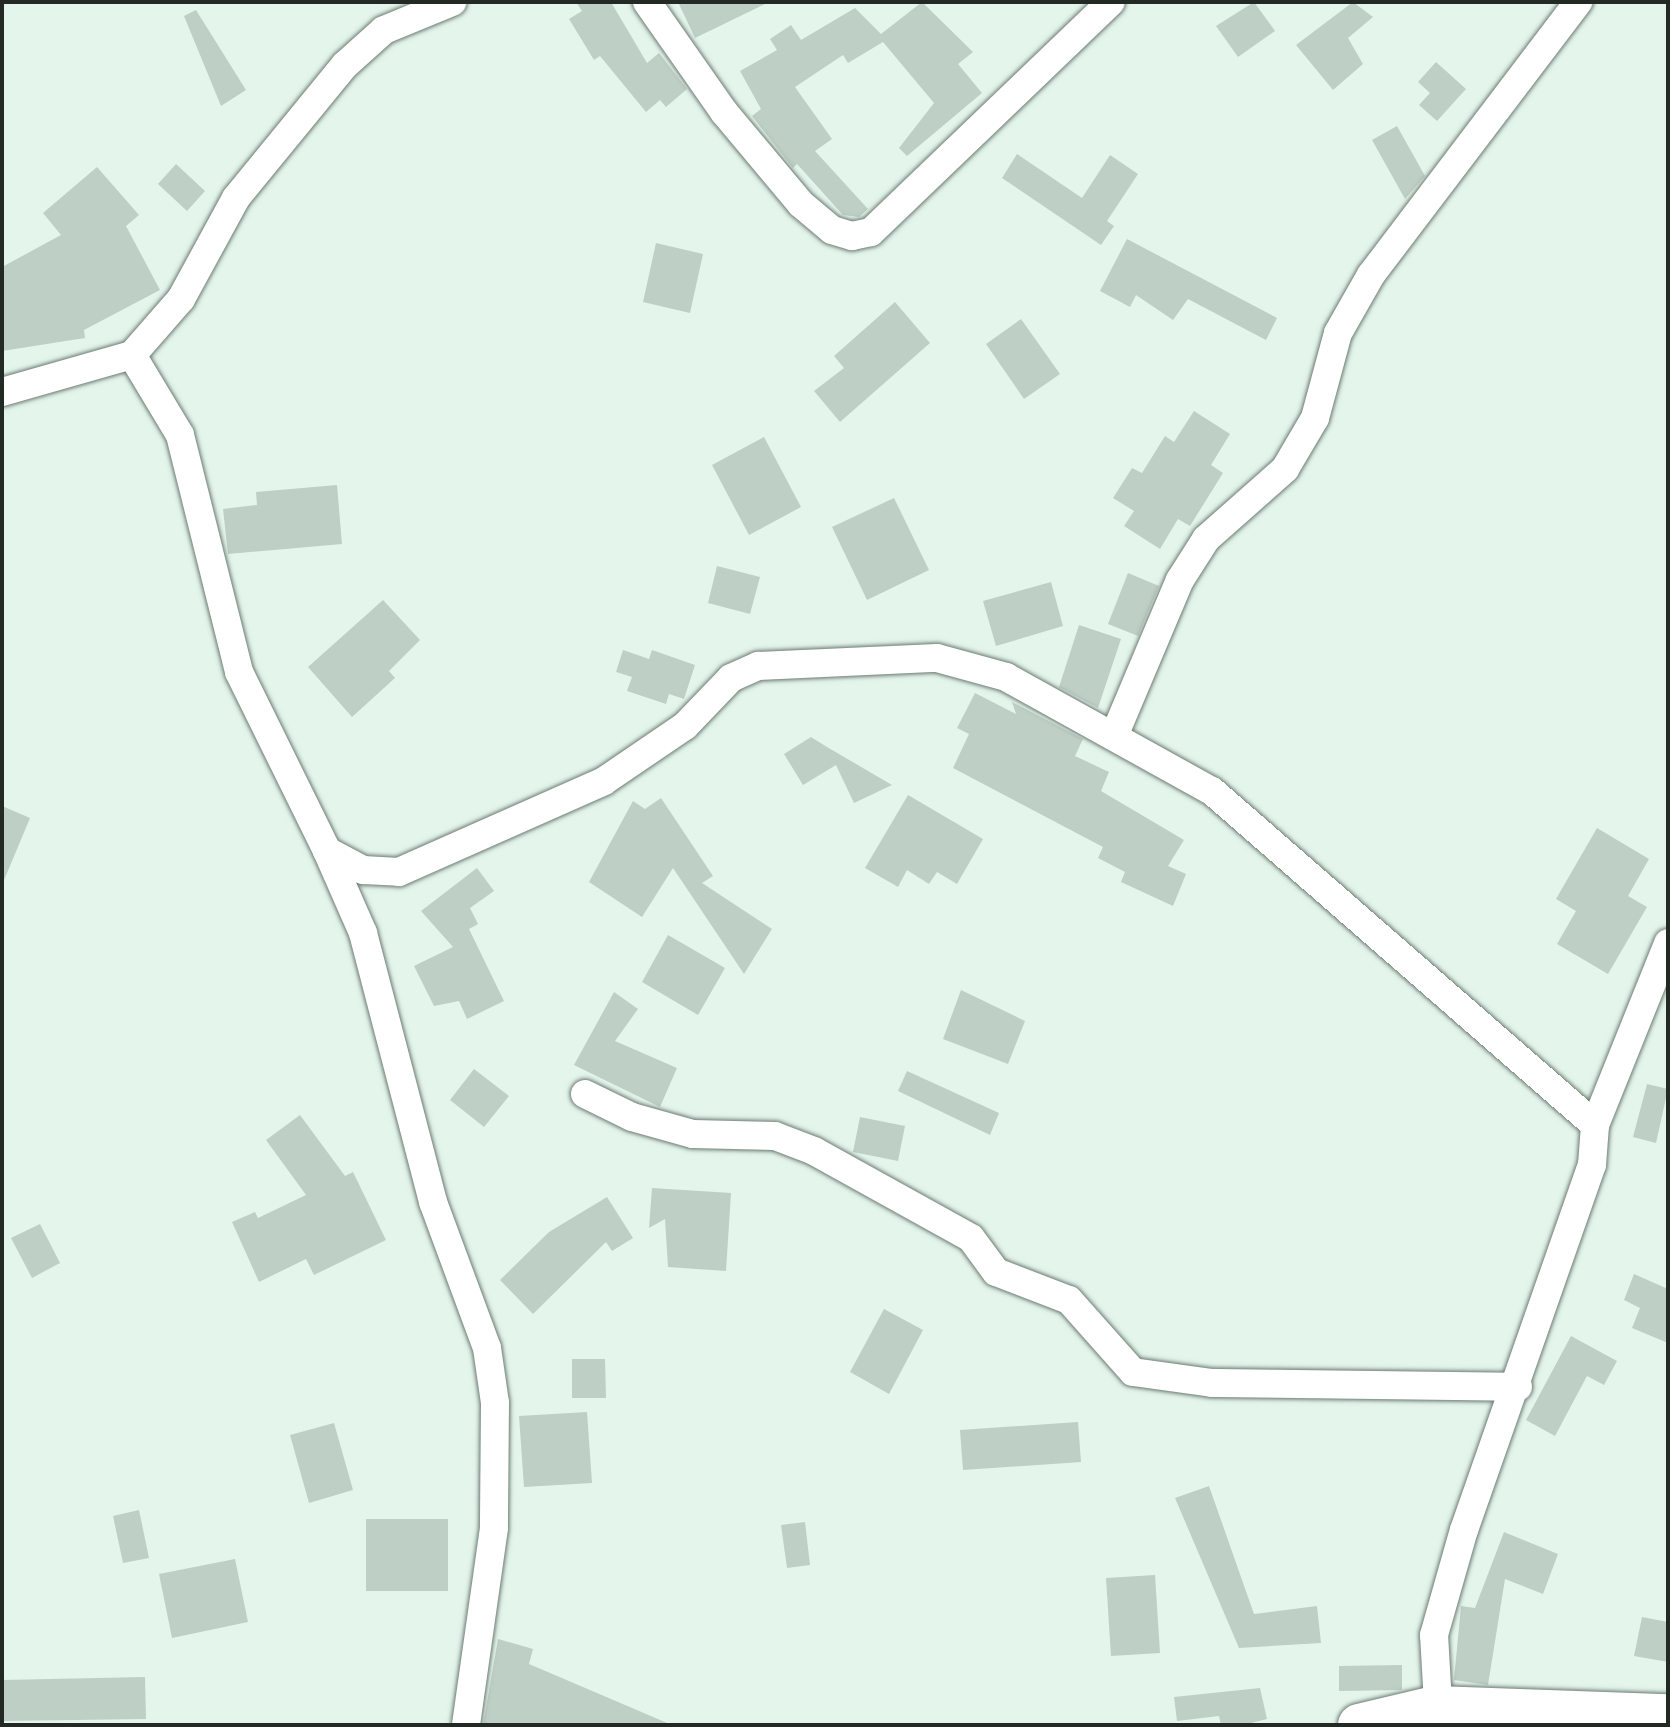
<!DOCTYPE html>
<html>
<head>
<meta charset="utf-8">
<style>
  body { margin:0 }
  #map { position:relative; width:1670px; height:1727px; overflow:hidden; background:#e4f6ec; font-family:Jost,sans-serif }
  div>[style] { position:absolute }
  .building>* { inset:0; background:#becfc5 }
  .roads { filter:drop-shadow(0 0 2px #6c7b73) drop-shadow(0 0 2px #6c7b73) }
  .street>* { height:28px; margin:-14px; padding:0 14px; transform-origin:14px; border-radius:14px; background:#fff }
  .secondary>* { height:42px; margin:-21px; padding:0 21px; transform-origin:21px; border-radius:21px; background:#fff }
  span { translate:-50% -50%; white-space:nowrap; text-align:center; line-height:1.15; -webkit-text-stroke:6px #e4f6ec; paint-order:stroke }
  .frame { position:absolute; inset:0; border:4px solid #232a26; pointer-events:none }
</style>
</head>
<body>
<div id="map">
  <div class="building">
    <div style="clip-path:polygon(576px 2px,611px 2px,647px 63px,659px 53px,687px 89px,666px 107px,660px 100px,646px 112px,600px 56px,594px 60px,569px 19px,582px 11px)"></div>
    <div style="clip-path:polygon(678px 2px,769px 2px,695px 38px)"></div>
    <div style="clip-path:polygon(922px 2px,973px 52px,958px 64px,982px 93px,907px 156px,899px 148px,934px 103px,883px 42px,848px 63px,843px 55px,795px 87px,832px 139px,815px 151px,868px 209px,859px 217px,843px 215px,797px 164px,793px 168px,752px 116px,761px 109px,740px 71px,777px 50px,770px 39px,791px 25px,801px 40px,855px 8px,881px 34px)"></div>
    <div style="clip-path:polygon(1254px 2px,1275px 31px,1238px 57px,1216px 26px)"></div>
    <div style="clip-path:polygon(1353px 2px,1373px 17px,1348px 38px,1363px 64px,1333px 90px,1296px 45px)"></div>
    <div style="clip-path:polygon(196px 10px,246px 90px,221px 106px,184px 16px)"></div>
    <div style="clip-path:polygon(1436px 62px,1466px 89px,1437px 121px,1419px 105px,1430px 93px,1418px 82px)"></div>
    <div style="clip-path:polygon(1397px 126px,1425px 176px,1405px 199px,1372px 140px)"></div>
    <div style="clip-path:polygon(1017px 154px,1082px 198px,1110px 155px,1138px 174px,1107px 221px,1114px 226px,1101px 245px,1002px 178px)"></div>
    <div style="clip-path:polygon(176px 164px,205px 191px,187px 211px,158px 184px)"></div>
    <div style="clip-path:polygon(97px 167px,139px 215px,126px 226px,160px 290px,84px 330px,85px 338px,2px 351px,2px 267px,61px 235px,43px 213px)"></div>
    <div style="clip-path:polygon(1127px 239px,1277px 318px,1266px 340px,1188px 299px,1173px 320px,1136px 295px,1130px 307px,1100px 291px)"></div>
    <div style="clip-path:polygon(656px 243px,703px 254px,690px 313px,643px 302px)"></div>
    <div style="clip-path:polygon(895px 302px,930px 343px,840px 422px,814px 391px,844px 368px,834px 356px)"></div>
    <div style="clip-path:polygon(1021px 319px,1060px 374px,1024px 399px,986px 344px)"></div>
    <div style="clip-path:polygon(1194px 411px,1230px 434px,1211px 465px,1223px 473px,1190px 526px,1178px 519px,1160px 549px,1124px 526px,1134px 511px,1113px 498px,1132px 468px,1142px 473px,1165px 436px,1174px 442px)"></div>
    <div style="clip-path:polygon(764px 437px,801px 507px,749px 535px,712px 465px)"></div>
    <div style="clip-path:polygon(337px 485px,342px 544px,228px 554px,223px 509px,257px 505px,256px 492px)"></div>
    <div style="clip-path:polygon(894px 498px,929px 570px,867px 600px,832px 527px)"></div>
    <div style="clip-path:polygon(717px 566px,760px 577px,750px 614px,708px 603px)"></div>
    <div style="clip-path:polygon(1128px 573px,1159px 586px,1138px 636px,1108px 624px)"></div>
    <div style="clip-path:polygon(1051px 582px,1063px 626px,996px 646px,983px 601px)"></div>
    <div style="clip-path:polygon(383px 600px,420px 640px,389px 671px,395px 678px,352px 717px,308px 667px)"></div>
    <div style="clip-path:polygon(1079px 625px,1121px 639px,1098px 708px,1059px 687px)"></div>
    <div style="clip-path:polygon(623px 650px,649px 659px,652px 650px,695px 665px,684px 699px,669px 694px,666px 704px,627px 691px,632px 677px,616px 672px)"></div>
    <div style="clip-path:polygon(975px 693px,1016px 714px,1012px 702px,1083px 739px,1075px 756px,1109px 772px,1101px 791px,1184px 840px,1168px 866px,1186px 874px,1173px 906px,1121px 882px,1125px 872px,1098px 858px,1103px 847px,953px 768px,969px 734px,957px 728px)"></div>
    <div style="clip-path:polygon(811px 737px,827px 747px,892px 785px,854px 803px,836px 765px,803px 785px,784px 754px)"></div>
    <div style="clip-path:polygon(908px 795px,983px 839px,957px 884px,937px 872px,929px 884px,907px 870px,898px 887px,865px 868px)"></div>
    <div style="clip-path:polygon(661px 798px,713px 876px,702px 883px,772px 929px,744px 974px,673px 868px,642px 917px,589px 882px,633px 801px,645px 809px)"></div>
    <div style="clip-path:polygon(2px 806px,30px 818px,2px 885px)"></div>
    <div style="clip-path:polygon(1597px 828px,1649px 859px,1628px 896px,1647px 907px,1608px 974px,1557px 944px,1576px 911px,1556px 899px)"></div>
    <div style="clip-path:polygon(477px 868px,494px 891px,470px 908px,478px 924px,469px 929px,504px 1001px,467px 1019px,459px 1001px,434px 1006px,414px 966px,453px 947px,421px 911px)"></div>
    <div style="clip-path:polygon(668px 935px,725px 968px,698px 1015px,642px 982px)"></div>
    <div style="clip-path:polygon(961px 990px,1025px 1021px,1008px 1064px,943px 1039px)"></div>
    <div style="clip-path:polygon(614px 992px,638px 1009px,615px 1041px,677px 1068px,660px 1107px,574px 1065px)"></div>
    <div style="clip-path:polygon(474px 1069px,509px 1096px,484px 1127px,450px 1100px)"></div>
    <div style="clip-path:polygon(907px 1071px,999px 1113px,990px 1135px,898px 1091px)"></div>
    <div style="clip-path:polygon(1647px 1084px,1668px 1089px,1656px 1143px,1633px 1137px)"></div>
    <div style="clip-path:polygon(300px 1115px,345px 1176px,353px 1172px,386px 1240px,314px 1275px,306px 1259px,259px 1282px,232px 1222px,255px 1212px,258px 1218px,306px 1195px,266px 1140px)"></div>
    <div style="clip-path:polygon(860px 1117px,905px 1126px,898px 1161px,853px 1152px)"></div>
    <div style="clip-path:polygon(652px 1188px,731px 1193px,726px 1271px,668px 1267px,665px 1219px,649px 1228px)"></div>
    <div style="clip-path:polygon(607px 1197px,633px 1238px,612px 1251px,606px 1242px,533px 1314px,500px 1280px,549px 1232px)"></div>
    <div style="clip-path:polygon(40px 1224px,60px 1263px,32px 1278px,11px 1238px)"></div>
    <div style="clip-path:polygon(1634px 1274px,1668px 1289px,1668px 1343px,1632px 1328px,1640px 1308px,1624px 1300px)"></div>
    <div style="clip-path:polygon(884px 1309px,923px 1330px,889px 1394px,850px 1372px)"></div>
    <div style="clip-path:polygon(1571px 1336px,1617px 1361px,1604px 1385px,1587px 1376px,1555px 1436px,1526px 1420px)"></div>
    <div style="clip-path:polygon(572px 1359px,605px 1359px,606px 1398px,572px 1398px)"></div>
    <div style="clip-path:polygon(587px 1412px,592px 1483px,524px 1487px,519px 1416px)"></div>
    <div style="clip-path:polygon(1078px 1422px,1081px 1462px,963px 1470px,960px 1430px)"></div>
    <div style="clip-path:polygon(334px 1423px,353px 1490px,309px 1503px,290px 1435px)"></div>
    <div style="clip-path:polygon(1209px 1486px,1254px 1614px,1317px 1606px,1321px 1643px,1239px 1648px,1175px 1498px)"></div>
    <div style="clip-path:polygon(139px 1510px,149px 1558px,123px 1563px,113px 1516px)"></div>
    <div style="clip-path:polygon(366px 1519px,448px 1519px,448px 1591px,366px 1591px)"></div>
    <div style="clip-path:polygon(805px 1522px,810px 1565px,787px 1568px,781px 1525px)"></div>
    <div style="clip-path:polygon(1504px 1532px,1558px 1554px,1543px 1594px,1505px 1579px,1488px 1685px,1454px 1680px,1461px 1606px,1475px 1608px)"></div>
    <div style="clip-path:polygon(235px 1559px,248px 1622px,172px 1638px,159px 1574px)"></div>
    <div style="clip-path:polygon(1155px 1575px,1160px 1653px,1111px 1656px,1106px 1578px)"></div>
    <div style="clip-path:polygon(1642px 1617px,1668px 1622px,1668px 1662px,1634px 1656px)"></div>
    <div style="clip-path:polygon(498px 1639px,533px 1649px,529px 1664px,672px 1725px,483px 1725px)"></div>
    <div style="clip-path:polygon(1402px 1665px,1402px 1690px,1339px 1691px,1339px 1666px)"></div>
    <div style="clip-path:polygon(145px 1677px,146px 1719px,2px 1721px,2px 1680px)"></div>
    <div style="clip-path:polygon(1260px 1688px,1267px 1719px,1243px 1725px,1221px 1725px,1219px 1716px,1177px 1721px,1174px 1697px)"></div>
  </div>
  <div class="roads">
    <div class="street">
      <div style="left:647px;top:2px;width:134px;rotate:55deg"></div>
      <div style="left:724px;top:112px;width:120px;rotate:50.1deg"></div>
      <div style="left:801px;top:204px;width:40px;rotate:40deg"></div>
      <div style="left:832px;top:230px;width:21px;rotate:17deg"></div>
      <div style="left:852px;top:236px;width:19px;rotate:-12deg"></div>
      <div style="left:871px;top:232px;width:332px;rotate:-43.8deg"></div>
      <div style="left:132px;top:355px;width:74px;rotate:-48.8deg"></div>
      <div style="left:181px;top:299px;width:115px;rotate:-61.4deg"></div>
      <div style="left:236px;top:198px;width:172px;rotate:-50.7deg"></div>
      <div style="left:345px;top:65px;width:52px;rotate:-41.9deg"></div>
      <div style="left:384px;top:30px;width:74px;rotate:-22.4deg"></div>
      <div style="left:2px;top:392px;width:135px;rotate:-15.9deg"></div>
      <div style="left:132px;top:355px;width:93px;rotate:59deg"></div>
      <div style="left:180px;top:435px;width:244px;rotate:76deg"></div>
      <div style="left:239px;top:672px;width:199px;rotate:63.8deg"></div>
      <div style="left:327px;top:851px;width:41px;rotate:27.8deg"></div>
      <div style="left:363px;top:870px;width:36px;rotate:3deg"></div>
      <div style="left:399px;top:872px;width:224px;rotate:-23.9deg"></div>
      <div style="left:604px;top:781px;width:98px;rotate:-34.2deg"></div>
      <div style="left:685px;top:726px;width:66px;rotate:-46.2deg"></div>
      <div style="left:731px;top:678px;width:30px;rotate:-24deg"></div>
      <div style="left:758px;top:666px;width:179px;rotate:-2.6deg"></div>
      <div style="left:937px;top:658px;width:72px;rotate:15.4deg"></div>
      <div style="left:1006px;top:677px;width:235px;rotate:29deg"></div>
      <div style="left:1212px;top:791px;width:508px;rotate:41.09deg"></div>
      <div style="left:1114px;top:736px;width:169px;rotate:-67.1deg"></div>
      <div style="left:1180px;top:580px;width:49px;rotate:-57.6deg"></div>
      <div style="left:1206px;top:539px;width:106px;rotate:-41.5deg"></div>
      <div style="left:1285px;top:469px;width:59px;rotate:-59.5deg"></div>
      <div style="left:1315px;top:418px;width:88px;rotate:-74.9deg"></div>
      <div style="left:1338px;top:333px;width:67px;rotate:-60.4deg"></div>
      <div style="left:1371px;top:275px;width:343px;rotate:-52.8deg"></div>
      <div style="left:327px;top:851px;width:90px;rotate:66.3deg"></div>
      <div style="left:363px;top:933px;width:278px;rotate:75.4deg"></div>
      <div style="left:433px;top:1202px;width:156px;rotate:69.7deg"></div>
      <div style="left:487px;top:1348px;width:56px;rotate:81.7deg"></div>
      <div style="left:495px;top:1403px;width:125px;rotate:90.5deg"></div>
      <div style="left:494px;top:1528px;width:199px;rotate:98.1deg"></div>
      <div style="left:585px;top:1094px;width:52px;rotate:26.1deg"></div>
      <div style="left:632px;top:1117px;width:63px;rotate:15.6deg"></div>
      <div style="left:693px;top:1134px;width:82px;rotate:1.4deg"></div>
      <div style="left:775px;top:1136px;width:42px;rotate:21deg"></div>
      <div style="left:814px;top:1151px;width:179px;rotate:29deg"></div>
      <div style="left:971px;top:1238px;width:42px;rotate:53.7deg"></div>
      <div style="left:996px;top:1272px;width:78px;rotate:21deg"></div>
      <div style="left:1069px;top:1300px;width:96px;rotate:48.4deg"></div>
      <div style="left:1133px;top:1372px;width:80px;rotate:7.9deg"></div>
      <div style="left:1212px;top:1383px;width:306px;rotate:0.7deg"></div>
      <div style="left:1439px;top:1721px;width:86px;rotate:-93.3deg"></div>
      <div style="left:1434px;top:1635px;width:109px;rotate:-74.1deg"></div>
      <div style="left:1464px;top:1530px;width:387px;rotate:-70.7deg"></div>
      <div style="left:1592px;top:1165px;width:40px;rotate:-85.7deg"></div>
      <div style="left:1595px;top:1125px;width:196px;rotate:-68.1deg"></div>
    </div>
    <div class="secondary">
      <div style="left:1359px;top:1725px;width:78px;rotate:-13.3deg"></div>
      <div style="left:1435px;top:1707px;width:233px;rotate:2deg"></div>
    </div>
  </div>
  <div class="frame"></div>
</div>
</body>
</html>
